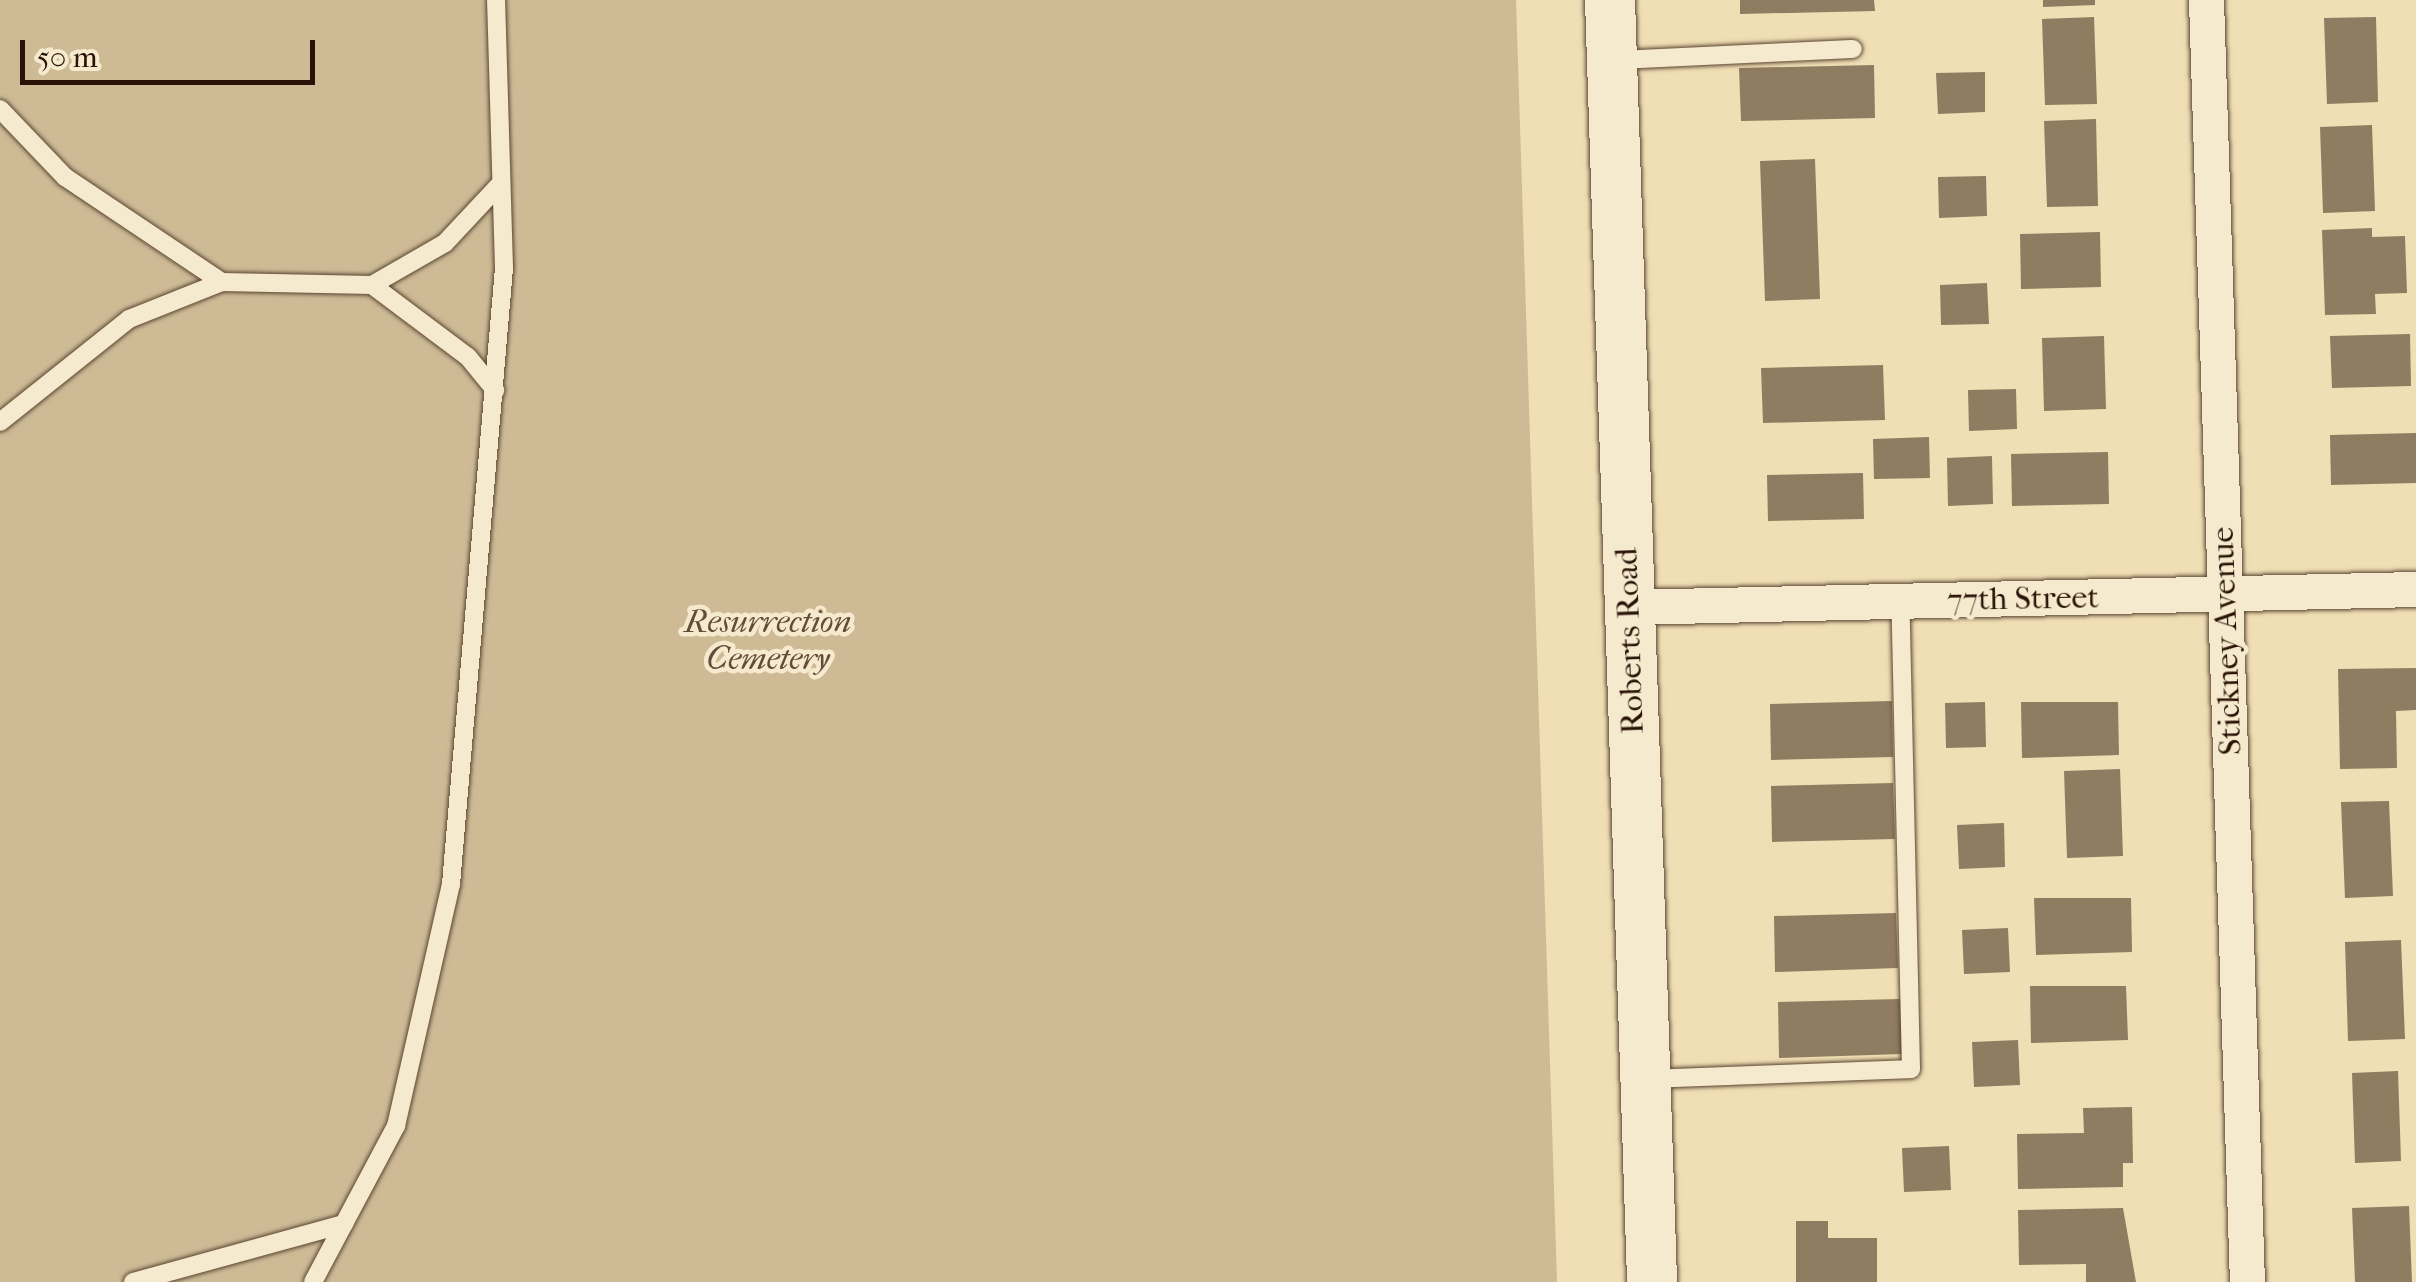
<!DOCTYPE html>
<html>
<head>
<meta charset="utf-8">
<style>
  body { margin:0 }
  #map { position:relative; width:2416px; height:1282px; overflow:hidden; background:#f0deb4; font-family:"IM FELL French Canon",serif }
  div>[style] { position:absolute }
  .green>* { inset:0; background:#cebb96 }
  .building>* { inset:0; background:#907c60 }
  .roads { filter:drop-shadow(0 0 2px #5b4532) drop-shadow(0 0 2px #5b4532) }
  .lane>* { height:18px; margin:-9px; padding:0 9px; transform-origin:9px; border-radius:9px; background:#f5eace }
  .street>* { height:35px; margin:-17.5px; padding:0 17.5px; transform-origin:17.5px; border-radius:17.5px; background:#f5eace }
  .secondary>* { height:50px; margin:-25px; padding:0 25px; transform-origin:25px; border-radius:25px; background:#f5eace }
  span { translate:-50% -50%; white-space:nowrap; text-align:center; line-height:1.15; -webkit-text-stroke:9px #f5eace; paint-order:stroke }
  .street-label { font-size:32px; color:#291206 }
  .park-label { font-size:32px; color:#634d38; font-style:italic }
  .scale { position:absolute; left:20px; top:40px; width:295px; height:45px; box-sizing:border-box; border:5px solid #291206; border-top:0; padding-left:12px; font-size:30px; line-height:35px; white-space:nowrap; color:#291206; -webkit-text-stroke:8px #f5eace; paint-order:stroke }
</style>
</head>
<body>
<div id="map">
  <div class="green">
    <div style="clip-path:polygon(0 0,1516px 0,1557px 1282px,0 1282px)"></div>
  </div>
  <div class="building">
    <div style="clip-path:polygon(1740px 0,1874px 0,1875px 11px,1740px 14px)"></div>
    <div style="clip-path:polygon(2043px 0,2095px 0,2095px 5px,2043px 7px)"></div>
    <div style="clip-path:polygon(2094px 17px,2097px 104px,2045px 105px,2042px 19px)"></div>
    <div style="clip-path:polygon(2376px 17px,2378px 102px,2327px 104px,2324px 18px)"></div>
    <div style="clip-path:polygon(1874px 65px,1875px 118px,1741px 121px,1739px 68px)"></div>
    <div style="clip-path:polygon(1985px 72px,1985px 112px,1938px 114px,1936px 73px)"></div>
    <div style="clip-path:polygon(2096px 119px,2098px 206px,2047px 207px,2044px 121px)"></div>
    <div style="clip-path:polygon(2372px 125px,2375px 211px,2323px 213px,2320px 127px)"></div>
    <div style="clip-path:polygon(1815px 159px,1820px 299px,1765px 301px,1760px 161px)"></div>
    <div style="clip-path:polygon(1986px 176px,1987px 216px,1939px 218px,1938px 177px)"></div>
    <div style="clip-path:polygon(2372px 228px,2372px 237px,2405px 236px,2407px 293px,2375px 294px,2376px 314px,2325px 315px,2322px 230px)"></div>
    <div style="clip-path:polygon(2100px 232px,2101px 287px,2021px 289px,2020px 234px)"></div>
    <div style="clip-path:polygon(1987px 283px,1989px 324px,1941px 325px,1940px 285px)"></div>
    <div style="clip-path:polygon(2410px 334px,2411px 386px,2332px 388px,2330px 336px)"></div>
    <div style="clip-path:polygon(2104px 336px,2106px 409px,2044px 411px,2042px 338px)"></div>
    <div style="clip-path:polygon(1883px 365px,1885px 420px,1763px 423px,1761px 368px)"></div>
    <div style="clip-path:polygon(2016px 389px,2017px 429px,1969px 431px,1968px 390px)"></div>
    <div style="clip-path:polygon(2416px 433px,2416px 483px,2331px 485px,2330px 435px)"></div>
    <div style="clip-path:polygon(1929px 437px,1930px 478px,1874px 479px,1873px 439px)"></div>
    <div style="clip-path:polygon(2108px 452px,2109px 504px,2012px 506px,2011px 454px)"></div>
    <div style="clip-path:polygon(1992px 456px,1993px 504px,1948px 506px,1947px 458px)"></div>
    <div style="clip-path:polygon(1863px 473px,1864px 519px,1768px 521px,1767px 475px)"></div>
    <div style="clip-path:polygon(2416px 668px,2416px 710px,2396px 711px,2397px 768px,2340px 769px,2338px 669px)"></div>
    <div style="clip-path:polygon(1892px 701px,1893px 757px,1771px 760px,1770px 704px)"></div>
    <div style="clip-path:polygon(1985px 702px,1986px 747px,1946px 748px,1945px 703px)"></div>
    <div style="clip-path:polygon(2021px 702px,2118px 702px,2119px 755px,2022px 758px)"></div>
    <div style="clip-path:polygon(2120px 769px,2123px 856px,2067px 858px,2064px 771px)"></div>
    <div style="clip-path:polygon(1893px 783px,1895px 839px,1772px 842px,1771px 786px)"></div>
    <div style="clip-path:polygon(2389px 801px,2393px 896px,2345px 898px,2341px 802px)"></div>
    <div style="clip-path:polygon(2004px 823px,2005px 867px,1959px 869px,1957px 825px)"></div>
    <div style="clip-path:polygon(2034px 898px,2131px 898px,2132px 952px,2036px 955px)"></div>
    <div style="clip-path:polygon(1896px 913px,1898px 968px,1775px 972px,1774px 916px)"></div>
    <div style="clip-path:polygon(2008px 928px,2010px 972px,1964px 974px,1962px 930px)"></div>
    <div style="clip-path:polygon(2401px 940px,2405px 1039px,2348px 1041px,2345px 942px)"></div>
    <div style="clip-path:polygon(2030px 986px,2126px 986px,2128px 1040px,2031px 1043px)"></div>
    <div style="clip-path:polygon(1900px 999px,1902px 1054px,1779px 1058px,1778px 1002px)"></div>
    <div style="clip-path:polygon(2018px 1040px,2020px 1085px,1974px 1087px,1972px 1042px)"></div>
    <div style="clip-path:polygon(2398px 1071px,2401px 1161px,2355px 1163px,2352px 1073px)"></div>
    <div style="clip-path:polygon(2132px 1107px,2133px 1163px,2123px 1163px,2123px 1187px,2018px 1189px,2017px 1134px,2084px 1133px,2083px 1108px)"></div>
    <div style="clip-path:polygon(1949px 1146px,1951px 1190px,1904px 1192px,1902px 1148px)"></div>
    <div style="clip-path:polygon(2409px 1206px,2412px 1282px,2355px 1282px,2352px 1208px)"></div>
    <div style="clip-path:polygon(2123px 1208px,2136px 1282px,2086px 1282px,2086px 1264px,2019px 1265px,2018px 1210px)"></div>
    <div style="clip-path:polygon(1796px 1221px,1828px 1221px,1828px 1238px,1877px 1238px,1877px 1282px,1796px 1282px)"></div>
  </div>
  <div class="roads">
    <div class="lane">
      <div style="left:1617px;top:60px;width:236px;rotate:-2.7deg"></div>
      <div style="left:0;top:109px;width:94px;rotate:46.3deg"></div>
      <div style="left:65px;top:177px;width:189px;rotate:33.8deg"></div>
      <div style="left:222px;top:282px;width:150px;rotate:1.1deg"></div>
      <div style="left:372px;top:285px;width:84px;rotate:-29.9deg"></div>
      <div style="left:445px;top:243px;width:82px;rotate:-47deg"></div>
      <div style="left:372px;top:285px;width:120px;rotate:36.9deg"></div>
      <div style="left:468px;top:357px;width:43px;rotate:50.7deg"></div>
      <div style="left:0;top:422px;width:165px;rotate:-38.6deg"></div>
      <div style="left:129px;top:319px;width:100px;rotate:-21.7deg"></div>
      <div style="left:1650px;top:1079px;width:261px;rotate:-2.2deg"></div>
      <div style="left:1911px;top:1069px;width:467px;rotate:-91.3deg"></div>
      <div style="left:133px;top:1282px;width:219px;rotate:-15.4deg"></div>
      <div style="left:313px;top:1282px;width:177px;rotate:-62deg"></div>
      <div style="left:396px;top:1126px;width:248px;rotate:-77.2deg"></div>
      <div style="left:451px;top:884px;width:618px;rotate:-85.08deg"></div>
      <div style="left:504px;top:268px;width:268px;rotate:-91.7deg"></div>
    </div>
    <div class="street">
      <div style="left:2206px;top:0;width:1283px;rotate:88.17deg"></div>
      <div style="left:1629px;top:607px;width:787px;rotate:-1.31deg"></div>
    </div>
    <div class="secondary">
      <div style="left:1610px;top:0;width:1283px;rotate:88.12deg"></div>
    </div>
  </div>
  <div class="street-label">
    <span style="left:2023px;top:599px;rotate:-1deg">77th Street</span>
    <span style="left:1630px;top:641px;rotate:-92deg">Roberts Road</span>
    <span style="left:2227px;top:641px;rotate:-92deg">Stickney Avenue</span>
  </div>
  <div class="park-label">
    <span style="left:768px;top:641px">Resurrection<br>Cemetery</span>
  </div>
  <div class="scale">50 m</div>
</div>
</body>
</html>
